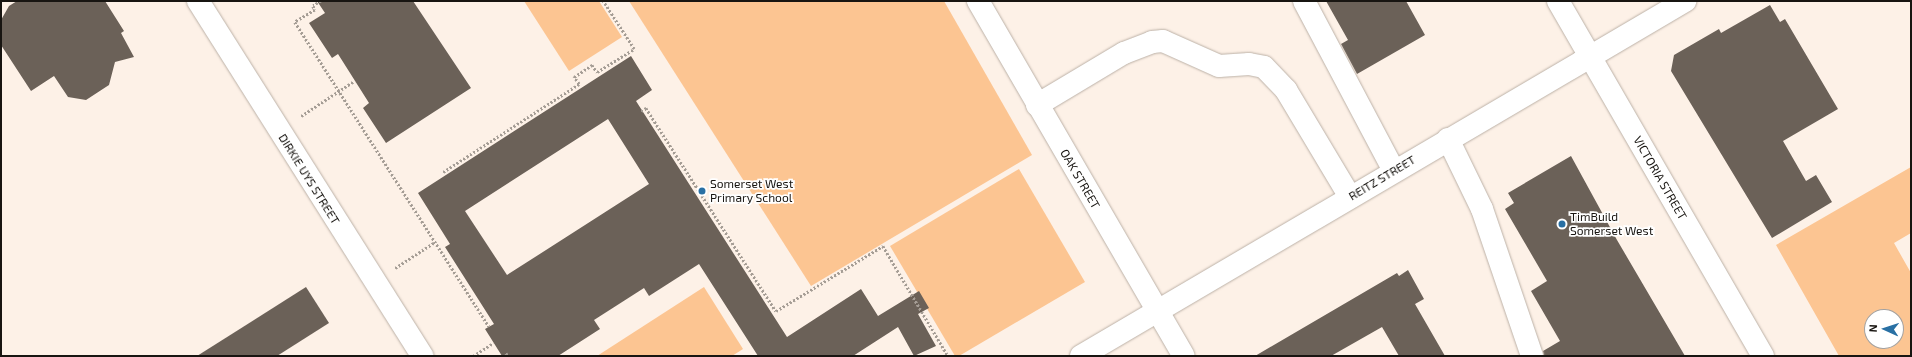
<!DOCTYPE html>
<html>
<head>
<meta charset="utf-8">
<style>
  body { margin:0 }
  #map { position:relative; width:1912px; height:357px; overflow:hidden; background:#fdf1e7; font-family:"Exo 2",sans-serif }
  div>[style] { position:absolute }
  .green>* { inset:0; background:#fcc592 }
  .building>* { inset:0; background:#6b6158 }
  .path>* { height:2.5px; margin-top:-1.25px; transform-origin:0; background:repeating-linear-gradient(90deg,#a59d95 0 2px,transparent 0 4px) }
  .roads { filter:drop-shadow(0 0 1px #bcb1a7) drop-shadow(0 0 1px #bcb1a7) }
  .minor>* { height:22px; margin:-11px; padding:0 11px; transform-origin:11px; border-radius:11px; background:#fff }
  .major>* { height:22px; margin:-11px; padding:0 11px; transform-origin:11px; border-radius:11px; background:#fff }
  .dots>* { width:11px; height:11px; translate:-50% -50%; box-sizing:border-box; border:2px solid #fff; border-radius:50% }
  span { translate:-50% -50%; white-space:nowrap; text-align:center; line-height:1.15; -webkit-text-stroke:3.5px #fff; paint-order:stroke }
  .street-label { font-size:12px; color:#181511 }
  .poi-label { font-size:12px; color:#181511 }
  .left { translate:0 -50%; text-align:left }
  .frame { position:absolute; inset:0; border:2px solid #181511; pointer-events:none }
  .north { position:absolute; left:1864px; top:309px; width:40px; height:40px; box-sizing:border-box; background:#fff; border:1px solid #a3a1a0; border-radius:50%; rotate:273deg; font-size:11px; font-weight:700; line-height:16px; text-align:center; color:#181511 }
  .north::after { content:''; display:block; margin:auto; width:14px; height:18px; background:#2970a4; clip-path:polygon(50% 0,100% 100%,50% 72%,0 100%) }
</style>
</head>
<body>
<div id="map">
  <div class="green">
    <div style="clip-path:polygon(524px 1px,599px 1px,622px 37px,569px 71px)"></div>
    <div style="clip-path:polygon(629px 1px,944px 1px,1032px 155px,811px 286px)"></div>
    <div style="clip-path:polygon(evenodd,1911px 167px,1911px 233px,1894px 243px,1911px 273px,1911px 356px,1839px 356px,1776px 245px,1911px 167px,1872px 317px,1896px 317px,1896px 341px,1872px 341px,1872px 317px)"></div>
    <div style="clip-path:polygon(1019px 169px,1085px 282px,959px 356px,955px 356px,890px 246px)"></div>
    <div style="clip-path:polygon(704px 287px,743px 349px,732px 356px,597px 356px)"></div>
  </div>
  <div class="building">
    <div style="clip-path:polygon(17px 1px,105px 1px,124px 31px,121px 33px,134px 57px,115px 62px,109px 85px,86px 100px,68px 97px,54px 76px,31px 91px,1px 45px,1px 20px,9px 6px)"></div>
    <div style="clip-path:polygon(317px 1px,413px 1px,471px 88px,386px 143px,363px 108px,369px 103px,338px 54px,332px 58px,309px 23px,325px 13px)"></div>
    <div style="clip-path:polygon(1326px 1px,1406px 1px,1425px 35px,1357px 74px,1341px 44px,1348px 40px)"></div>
    <div style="clip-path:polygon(1770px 5px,1780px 22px,1785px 19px,1838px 109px,1783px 141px,1806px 181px,1816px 175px,1832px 202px,1772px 238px,1671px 71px,1674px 55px,1719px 29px,1721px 33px)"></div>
    <div style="clip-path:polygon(evenodd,631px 56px,652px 90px,636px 101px,787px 337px,861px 289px,878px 316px,919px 291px,929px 308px,918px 314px,936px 346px,914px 356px,898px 327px,853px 356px,758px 356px,699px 264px,649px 296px,644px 288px,594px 320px,600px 329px,558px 356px,502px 356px,485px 329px,494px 324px,445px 247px,450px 244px,418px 193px,631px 56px,608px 119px,649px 184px,507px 275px,465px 211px,608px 119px)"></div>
    <div style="clip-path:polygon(1571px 156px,1617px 240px,1685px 356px,1544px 356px,1543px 351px,1560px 341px,1531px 291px,1547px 281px,1505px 209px,1514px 203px,1508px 193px)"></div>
    <div style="clip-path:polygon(1408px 270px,1424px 299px,1415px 304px,1445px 356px,1399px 356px,1382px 327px,1331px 356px,1255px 356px,1397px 273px,1399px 276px)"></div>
    <div style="clip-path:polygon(306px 287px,329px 323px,277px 356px,197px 356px)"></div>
  </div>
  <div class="path">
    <div style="left:321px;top:1px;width:9px;rotate:148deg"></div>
    <div style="left:313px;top:6px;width:4px;rotate:63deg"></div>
    <div style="left:315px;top:10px;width:23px;rotate:149deg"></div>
    <div style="left:295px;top:22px;width:361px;rotate:57.5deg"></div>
    <div style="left:641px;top:111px;width:6px;rotate:-31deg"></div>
    <div style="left:646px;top:108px;width:241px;rotate:57.4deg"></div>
    <div style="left:776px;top:311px;width:125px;rotate:-31.3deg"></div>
    <div style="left:883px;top:246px;width:128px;rotate:59.4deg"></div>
    <div style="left:301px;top:116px;width:64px;rotate:-33.4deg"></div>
    <div style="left:443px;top:172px;width:162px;rotate:-32.9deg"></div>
    <div style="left:579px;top:84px;width:9px;rotate:-126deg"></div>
    <div style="left:574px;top:77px;width:22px;rotate:-34deg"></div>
    <div style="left:592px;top:65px;width:9px;rotate:54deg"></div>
    <div style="left:597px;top:72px;width:44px;rotate:-31.9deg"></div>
    <div style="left:634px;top:49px;width:57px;rotate:-122.9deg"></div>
    <div style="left:395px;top:268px;width:48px;rotate:-33deg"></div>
    <div style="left:506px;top:353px;width:4px;rotate:56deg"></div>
    <div style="left:473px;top:356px;width:24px;rotate:-33deg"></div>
  </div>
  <div class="roads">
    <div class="minor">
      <div style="left:198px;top:1px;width:420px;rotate:57.7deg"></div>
      <div style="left:978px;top:1px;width:410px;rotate:59.9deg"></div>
      <div style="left:1304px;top:1px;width:192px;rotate:62.1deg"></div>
      <div style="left:1037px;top:105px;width:101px;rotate:-30.9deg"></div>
      <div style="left:1124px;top:53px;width:30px;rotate:-21deg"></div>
      <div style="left:1152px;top:42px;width:11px;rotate:-5deg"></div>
      <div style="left:1163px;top:41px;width:61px;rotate:24.1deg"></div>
      <div style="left:1219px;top:66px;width:30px;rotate:-4deg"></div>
      <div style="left:1249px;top:64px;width:15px;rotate:11deg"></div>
      <div style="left:1264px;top:67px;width:32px;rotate:46deg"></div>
      <div style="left:1286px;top:90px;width:125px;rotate:59.1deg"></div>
      <div style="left:1448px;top:139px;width:78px;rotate:64.1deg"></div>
      <div style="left:1482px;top:209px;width:155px;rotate:71.2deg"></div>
      <div style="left:1081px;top:356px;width:701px;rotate:-30.44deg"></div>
    </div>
    <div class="major">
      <div style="left:1558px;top:1px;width:410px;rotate:60deg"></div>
    </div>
  </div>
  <div class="dots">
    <div style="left:702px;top:191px;background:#2970a4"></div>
    <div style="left:1562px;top:224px;background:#2970a4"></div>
  </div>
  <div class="street-label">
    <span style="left:1382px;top:178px;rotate:-31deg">REITZ STREET</span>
    <span style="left:1660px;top:178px;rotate:60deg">VICTORIA STREET</span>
    <span style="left:309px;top:179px;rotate:58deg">DIRKIE UYS STREET</span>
    <span style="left:1080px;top:179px;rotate:60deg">OAK STREET</span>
  </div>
  <div class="poi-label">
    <span class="left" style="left:710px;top:191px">Somerset West<br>Primary School</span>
    <span class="left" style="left:1570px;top:224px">TimBuild<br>Somerset West</span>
  </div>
  <div class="frame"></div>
  <div class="north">N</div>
</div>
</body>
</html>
